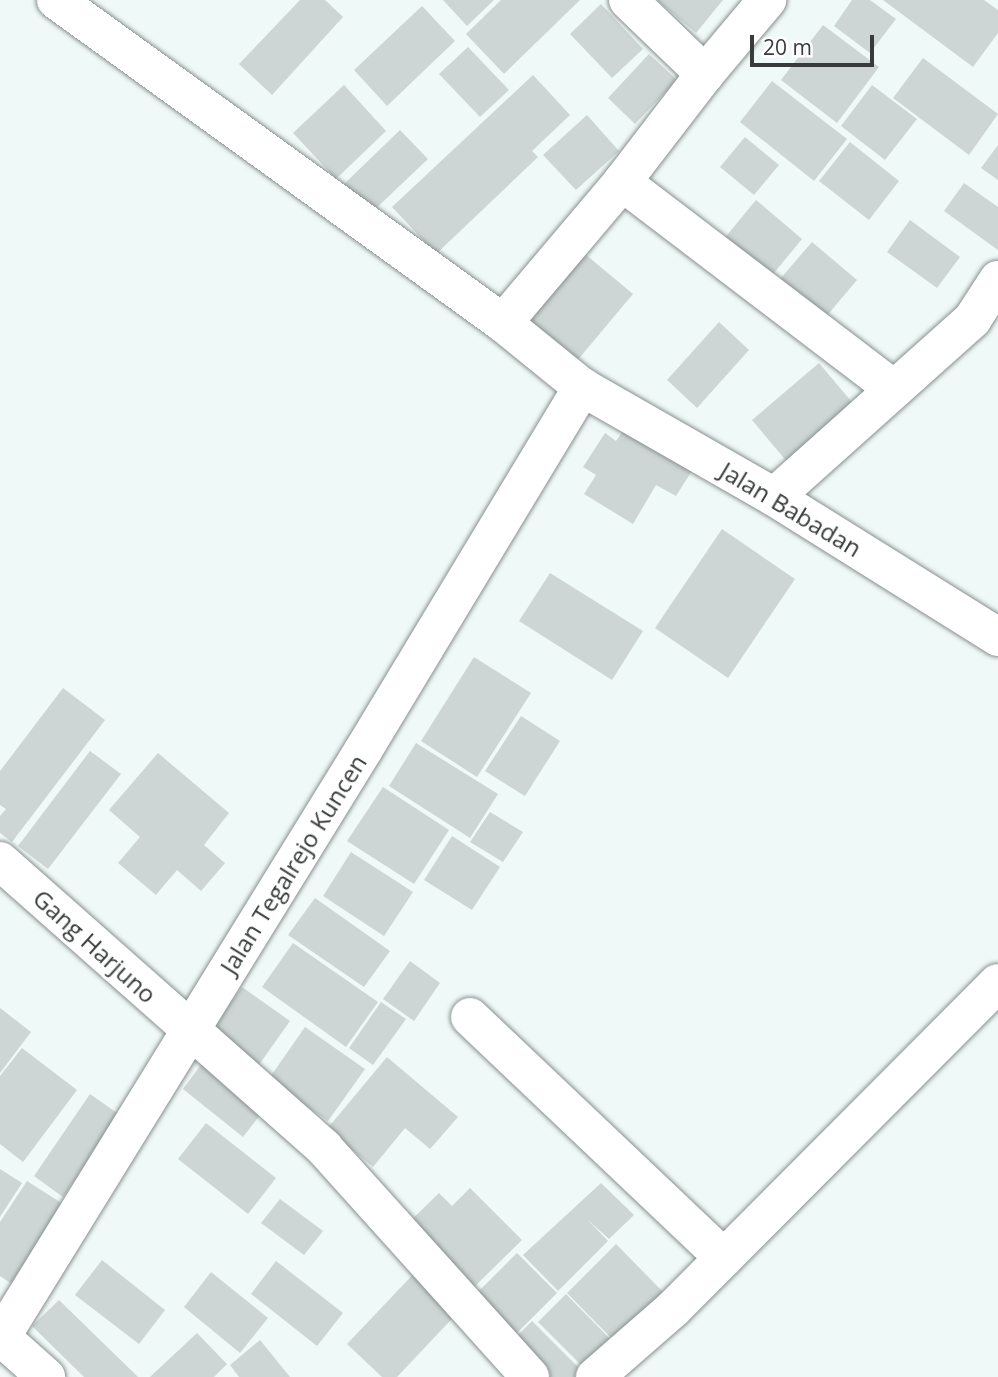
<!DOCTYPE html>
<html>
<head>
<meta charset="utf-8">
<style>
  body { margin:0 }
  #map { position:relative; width:998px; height:1377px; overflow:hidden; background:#eff9f7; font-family:"Open Sans",sans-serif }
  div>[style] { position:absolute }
  .building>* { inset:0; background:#cdd6d4 }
  .roads { filter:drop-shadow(0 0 2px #88908f) drop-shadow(0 0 2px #88908f) }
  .minor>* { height:38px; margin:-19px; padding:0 19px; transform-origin:19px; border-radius:19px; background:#fff }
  span { translate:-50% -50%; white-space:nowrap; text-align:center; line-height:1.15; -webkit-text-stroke:6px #fff; paint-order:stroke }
  .street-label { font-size:24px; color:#373b3a }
  .scale { position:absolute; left:750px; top:35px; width:124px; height:32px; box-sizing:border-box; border:4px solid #373b3a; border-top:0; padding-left:9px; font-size:21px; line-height:24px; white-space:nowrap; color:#373b3a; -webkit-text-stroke:5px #fff; paint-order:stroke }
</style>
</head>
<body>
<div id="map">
  <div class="building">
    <div style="clip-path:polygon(300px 0,325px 0,343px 17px,272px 95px,239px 64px)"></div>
    <div style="clip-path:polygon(443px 0,494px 0,467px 26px)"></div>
    <div style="clip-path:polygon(501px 0,580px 0,504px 74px,466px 34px)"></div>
    <div style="clip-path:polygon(657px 0,723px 0,696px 33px)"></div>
    <div style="clip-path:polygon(852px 0,870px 0,896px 19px,870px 53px,834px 26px)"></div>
    <div style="clip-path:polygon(883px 0,984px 0,998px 10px,998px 33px,973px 67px)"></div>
    <div style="clip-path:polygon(601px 4px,643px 49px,612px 78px,570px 34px)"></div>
    <div style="clip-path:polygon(422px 6px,455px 41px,387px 106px,354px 70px)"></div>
    <div style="clip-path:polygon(823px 25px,879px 67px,837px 123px,781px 80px)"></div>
    <div style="clip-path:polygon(468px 47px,509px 90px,480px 117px,439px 74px)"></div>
    <div style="clip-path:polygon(649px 54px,677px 80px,635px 124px,608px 98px)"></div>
    <div style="clip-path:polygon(923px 58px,998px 114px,969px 155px,893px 98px)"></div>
    <div style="clip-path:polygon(533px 75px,570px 115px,532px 151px,538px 157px,436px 254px,392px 207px)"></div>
    <div style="clip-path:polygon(772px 81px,847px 139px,814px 181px,740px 122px)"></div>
    <div style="clip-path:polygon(344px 85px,386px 131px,336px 179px,293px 133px)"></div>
    <div style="clip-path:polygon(872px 85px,917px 119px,885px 160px,841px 126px)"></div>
    <div style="clip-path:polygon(587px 115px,619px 151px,576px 190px,543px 155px)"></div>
    <div style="clip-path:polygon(400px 130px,428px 159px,370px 214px,343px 185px)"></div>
    <div style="clip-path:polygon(745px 137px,779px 165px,754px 195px,720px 167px)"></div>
    <div style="clip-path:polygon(850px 142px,899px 181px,869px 220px,819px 181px)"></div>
    <div style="clip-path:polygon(998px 145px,998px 180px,981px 168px)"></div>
    <div style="clip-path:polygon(964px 183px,998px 207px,998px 250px,944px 211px)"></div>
    <div style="clip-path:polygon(756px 200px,802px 239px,769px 279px,723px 240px)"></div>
    <div style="clip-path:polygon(910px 220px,960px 257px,937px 288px,887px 252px)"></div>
    <div style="clip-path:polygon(812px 242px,857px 280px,819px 325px,774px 286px)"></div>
    <div style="clip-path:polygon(585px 254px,633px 294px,576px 362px,528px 322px)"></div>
    <div style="clip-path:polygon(719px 322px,749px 350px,697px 408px,667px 380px)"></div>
    <div style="clip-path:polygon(819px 363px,856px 407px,788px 463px,752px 420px)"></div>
    <div style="clip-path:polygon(628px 424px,695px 466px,676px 496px,656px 485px,633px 524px,584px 494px,596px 475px,583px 467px,605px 433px,616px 441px)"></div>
    <div style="clip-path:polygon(722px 529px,795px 579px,728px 678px,655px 628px)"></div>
    <div style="clip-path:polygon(550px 573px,643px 631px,612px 680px,519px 621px)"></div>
    <div style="clip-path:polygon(474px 657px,531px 693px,477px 777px,421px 741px)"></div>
    <div style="clip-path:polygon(63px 688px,105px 720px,12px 842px,0 833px,0 816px,6px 809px,0 805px,0 771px)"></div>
    <div style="clip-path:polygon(521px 716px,560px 741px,525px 796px,485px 771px)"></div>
    <div style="clip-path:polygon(416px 743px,498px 794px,470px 838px,389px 786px)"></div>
    <div style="clip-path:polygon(90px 751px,121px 774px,48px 869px,18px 846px)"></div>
    <div style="clip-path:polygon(158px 753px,229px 813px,204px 845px,225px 863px,201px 891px,177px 870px,156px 895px,118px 863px,140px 837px,109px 810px)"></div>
    <div style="clip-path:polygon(383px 787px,449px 830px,414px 884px,347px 841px)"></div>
    <div style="clip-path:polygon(490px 812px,523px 832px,503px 862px,470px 842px)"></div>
    <div style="clip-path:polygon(452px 836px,500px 867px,472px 910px,424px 880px)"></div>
    <div style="clip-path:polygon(351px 852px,413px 892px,384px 936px,323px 896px)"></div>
    <div style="clip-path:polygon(315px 898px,390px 951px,364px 987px,288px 935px)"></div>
    <div style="clip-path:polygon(293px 943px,378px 1002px,346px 1047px,262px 987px)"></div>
    <div style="clip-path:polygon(410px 961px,440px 983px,414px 1021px,383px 999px)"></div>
    <div style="clip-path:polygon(242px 987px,290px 1021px,256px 1069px,208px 1035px)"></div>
    <div style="clip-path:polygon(381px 1002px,406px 1019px,373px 1065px,349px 1048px)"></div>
    <div style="clip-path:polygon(0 1008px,31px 1032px,0 1073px)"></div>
    <div style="clip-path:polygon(305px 1027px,365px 1069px,328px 1121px,268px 1080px)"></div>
    <div style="clip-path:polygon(22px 1048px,77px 1090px,23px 1162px,0 1144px,0 1076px)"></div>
    <div style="clip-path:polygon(387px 1057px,458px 1117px,430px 1149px,405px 1128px,373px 1167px,327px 1129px)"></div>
    <div style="clip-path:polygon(206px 1058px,267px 1106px,243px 1137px,183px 1089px)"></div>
    <div style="clip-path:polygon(90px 1094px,120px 1115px,63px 1197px,34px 1176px)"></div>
    <div style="clip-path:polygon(206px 1123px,276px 1178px,248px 1214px,178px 1159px)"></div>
    <div style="clip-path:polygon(0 1169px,22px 1183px,0 1217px)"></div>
    <div style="clip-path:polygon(27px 1181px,63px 1204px,12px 1284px,0 1276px,0 1222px)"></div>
    <div style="clip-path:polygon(601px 1183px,634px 1215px,609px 1239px,588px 1220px,608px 1241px,558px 1291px,523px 1255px)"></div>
    <div style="clip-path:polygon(470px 1188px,522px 1240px,464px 1297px,400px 1231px,439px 1193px,452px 1206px)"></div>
    <div style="clip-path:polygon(280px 1199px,323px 1231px,304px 1255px,261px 1223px)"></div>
    <div style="clip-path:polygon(616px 1244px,667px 1296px,618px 1345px,567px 1293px)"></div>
    <div style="clip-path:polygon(517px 1253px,557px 1293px,507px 1343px,467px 1303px)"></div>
    <div style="clip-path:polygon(102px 1260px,165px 1310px,139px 1344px,75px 1295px)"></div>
    <div style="clip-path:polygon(276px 1261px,343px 1313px,317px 1346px,251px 1294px)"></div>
    <div style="clip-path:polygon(422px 1265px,464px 1306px,397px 1377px,382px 1377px,347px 1344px)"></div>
    <div style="clip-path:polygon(211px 1272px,268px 1318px,240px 1353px,184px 1307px)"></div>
    <div style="clip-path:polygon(566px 1294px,618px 1347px,590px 1374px,538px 1322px)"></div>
    <div style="clip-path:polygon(59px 1300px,138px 1377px,84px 1377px,32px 1326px)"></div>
    <div style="clip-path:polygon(532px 1321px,588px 1377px,535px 1377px,506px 1347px)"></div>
    <div style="clip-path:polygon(197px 1333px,227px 1364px,214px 1377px,150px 1377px)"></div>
    <div style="clip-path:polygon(260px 1340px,290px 1377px,239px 1377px,230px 1365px)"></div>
  </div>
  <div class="roads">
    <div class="minor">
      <div style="left:56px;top:0;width:551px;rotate:35.85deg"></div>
      <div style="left:503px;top:323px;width:102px;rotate:39deg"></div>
      <div style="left:582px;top:387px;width:221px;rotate:29.8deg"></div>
      <div style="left:774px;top:497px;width:264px;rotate:32deg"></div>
      <div style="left:628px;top:0;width:107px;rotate:43.9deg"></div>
      <div style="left:622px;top:182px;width:342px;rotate:37.3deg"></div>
      <div style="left:503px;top:323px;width:185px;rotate:-49.8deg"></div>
      <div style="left:622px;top:182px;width:136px;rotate:-52.5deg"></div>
      <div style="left:705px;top:74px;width:97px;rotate:-50deg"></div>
      <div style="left:774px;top:497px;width:266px;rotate:-41.8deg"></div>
      <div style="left:972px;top:320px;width:48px;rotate:-57deg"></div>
      <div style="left:0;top:861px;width:433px;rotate:41.5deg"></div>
      <div style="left:324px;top:1148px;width:308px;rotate:48deg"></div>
      <div style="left:470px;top:1017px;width:350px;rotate:43.5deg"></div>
      <div style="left:0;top:1336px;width:62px;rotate:41.7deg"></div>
      <div style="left:0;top:1339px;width:693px;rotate:-58.33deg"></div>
      <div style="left:364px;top:749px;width:423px;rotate:-58.9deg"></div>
      <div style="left:595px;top:1377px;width:103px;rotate:-41.1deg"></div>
      <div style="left:673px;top:1309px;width:460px;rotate:-45.1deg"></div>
    </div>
  </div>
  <div class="street-label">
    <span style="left:791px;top:509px;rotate:31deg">Jalan Babadan</span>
    <span style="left:293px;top:864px;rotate:-58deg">Jalan Tegalrejo Kuncen</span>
    <span style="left:95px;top:946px;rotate:42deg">Gang Harjuno</span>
  </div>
  <div class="scale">20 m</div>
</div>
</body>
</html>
